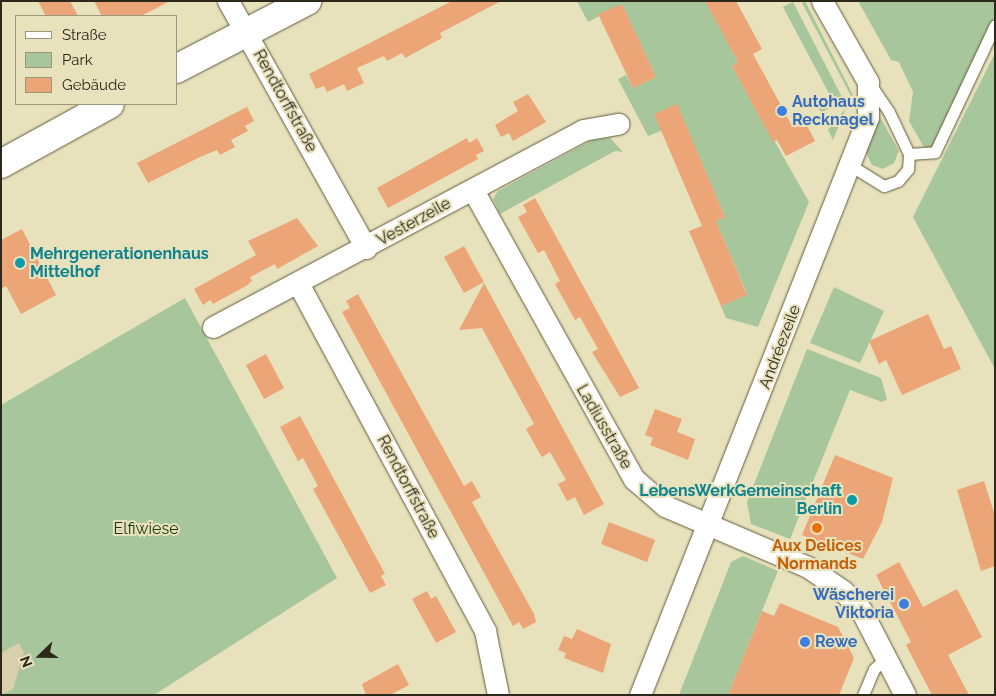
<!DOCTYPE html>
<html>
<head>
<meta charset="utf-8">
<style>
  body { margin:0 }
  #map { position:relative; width:996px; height:696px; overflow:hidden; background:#e7e1bc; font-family:Raleway,sans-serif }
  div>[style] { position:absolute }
  .green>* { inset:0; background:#a8c69b }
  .sand>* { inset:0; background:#d9cfab }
  .building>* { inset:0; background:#eba577 }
  .roads { filter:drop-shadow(0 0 1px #605a3a) drop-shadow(0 0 1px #605a3a) }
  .lane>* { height:11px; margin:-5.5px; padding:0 5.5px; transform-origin:5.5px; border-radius:5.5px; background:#fff }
  .street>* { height:21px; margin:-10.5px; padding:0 10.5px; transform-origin:10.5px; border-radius:10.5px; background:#fff }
  .secondary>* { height:28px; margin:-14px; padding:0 14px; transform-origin:14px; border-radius:14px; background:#fff }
  .dots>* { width:14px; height:14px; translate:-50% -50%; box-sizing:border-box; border:2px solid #e7e1bc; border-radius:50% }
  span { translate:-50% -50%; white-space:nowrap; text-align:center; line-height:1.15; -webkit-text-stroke:4px #e7e1bc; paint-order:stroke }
  .street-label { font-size:16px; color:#2c291b }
  .shop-label { font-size:16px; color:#366cbe; font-weight:700 }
  .left { translate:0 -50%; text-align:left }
  .right { translate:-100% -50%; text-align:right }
  .culture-label { font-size:16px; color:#0d838f; font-weight:700 }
  .park-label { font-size:16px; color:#1c390b }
  .food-label { font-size:16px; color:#c56008; font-weight:700 }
  .frame { position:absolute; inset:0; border:2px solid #2c291b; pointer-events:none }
  .legend { position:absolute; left:15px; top:15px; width:162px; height:90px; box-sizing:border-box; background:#e7e1bc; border:1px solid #9c977c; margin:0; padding:6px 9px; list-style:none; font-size:15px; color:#2c291b }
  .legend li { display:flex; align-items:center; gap:10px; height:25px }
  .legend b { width:25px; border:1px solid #9c977c }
  .north { position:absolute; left:15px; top:631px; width:50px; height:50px; -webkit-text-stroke:4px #e7e1bc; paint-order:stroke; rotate:248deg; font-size:14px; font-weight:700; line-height:20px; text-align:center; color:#2c291b }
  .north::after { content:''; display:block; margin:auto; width:18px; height:22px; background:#2c291b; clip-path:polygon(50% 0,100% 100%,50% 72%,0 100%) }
</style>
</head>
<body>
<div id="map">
  <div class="green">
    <div style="clip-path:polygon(577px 1px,706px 2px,738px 62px,732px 66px,809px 202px,758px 327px,726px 318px,721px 306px,747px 294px,716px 221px,725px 217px,677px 105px,661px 131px,648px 136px,618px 79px,626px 75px,633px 88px,656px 77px,622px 4px,588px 22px)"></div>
    <div style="clip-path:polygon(801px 1px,805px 1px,853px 95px,851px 96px)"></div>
    <div style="clip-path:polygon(858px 1px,995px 1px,995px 17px,931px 150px,925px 149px,909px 121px,913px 92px,899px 62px,891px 60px)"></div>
    <div style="clip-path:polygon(793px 2px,843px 99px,821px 113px,819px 109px,833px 101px,783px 7px)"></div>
    <div style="clip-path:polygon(995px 53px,995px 369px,913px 217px)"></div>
    <div style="clip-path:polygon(845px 109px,843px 116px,833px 140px,828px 130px)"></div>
    <div style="clip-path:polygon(880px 117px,899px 151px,894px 163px,883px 169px,872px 165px,865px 151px)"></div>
    <div style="clip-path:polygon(610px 138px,623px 152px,615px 151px,500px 214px,493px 199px,498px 191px,592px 140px)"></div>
    <div style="clip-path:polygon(834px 287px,884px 311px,860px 363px,810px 343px)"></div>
    <div style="clip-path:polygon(185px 298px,337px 578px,154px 695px,1px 695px,1px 405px)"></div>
    <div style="clip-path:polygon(807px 349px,881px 378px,887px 399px,882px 402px,850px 390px,790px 539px,751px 524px,747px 502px)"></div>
    <div style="clip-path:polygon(743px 556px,778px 571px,728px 695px,679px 695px,731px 562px)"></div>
  </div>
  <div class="sand">
    <div style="clip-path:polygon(19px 643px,24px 653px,13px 689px,1px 695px,1px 653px)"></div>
  </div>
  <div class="building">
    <div style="clip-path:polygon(38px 1px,70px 1px,78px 16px,46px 16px)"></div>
    <div style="clip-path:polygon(94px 1px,170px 1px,141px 16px,102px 16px)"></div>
    <div style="clip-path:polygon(452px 1px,501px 1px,440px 33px,442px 38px,405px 58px,402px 53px,387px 61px,384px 56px,357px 68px,364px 83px,347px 91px,344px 84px,327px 92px,324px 86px,316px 89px,309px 74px)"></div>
    <div style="clip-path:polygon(705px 1px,736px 1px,762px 49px,753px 54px,791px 124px,803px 118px,815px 141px,786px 156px,777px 140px,773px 142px,732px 66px,738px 62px)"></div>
    <div style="clip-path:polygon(622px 4px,656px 77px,633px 88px,598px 14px)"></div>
    <div style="clip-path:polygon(528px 94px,546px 122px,513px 141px,509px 133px,501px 137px,495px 125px,518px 111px,513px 102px)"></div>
    <div style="clip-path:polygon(677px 104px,725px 217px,716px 221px,747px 295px,721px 306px,689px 231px,702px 226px,654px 114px)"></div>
    <div style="clip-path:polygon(247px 107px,254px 121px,245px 126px,248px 131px,231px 140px,235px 147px,220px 155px,217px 150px,200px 157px,148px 183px,137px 163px)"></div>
    <div style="clip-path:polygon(467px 138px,469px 143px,477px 138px,484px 151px,476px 155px,478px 159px,388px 208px,377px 188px)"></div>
    <div style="clip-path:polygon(535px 198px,639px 388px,620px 397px,592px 352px,598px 349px,580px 317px,575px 320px,555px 284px,560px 281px,544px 250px,538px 253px,518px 217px,527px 212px,523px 205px)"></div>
    <div style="clip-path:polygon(297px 218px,318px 246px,277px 269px,275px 264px,250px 277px,252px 281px,246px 286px,213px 304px,210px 300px,203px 305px,194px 289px,256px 255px,248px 241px)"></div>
    <div style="clip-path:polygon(22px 229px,56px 295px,21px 314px,6px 286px,1px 289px,1px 240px)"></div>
    <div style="clip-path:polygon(464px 246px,484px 282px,464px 293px,444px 257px)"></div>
    <div style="clip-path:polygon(484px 283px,604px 504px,584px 515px,575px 497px,567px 501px,558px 484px,566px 480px,550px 452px,542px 457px,536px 447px,526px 429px,534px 424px,482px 328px,459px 330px)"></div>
    <div style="clip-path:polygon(358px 294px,464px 486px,472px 481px,481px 497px,472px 502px,534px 614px,536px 622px,523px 629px,519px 622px,513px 626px,342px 312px,350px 308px,346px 301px)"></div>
    <div style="clip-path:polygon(928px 314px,944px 349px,951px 346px,961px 369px,902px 395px,886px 360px,879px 364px,869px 341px)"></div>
    <div style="clip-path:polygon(266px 354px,284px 388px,264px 399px,246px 365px)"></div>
    <div style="clip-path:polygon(655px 409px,682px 419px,677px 432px,695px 439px,688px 460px,650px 445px,653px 438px,645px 435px)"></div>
    <div style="clip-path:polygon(300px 416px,385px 574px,381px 576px,386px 585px,370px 593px,313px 489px,318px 486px,303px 458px,298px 461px,280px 427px)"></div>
    <div style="clip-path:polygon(835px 455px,893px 478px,882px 522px,863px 559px,802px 535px)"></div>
    <div style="clip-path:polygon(984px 481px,995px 516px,995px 566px,981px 571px,957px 490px)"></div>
    <div style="clip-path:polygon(609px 522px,655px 540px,647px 562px,601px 544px)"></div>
    <div style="clip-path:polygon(899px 562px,923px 607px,957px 589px,982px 637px,948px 655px,969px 695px,932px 695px,906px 645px,911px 642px,876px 575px)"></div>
    <div style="clip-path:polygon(427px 591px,431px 599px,436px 596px,456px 632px,436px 643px,412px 599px)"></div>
    <div style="clip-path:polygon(780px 603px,838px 627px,854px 658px,839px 695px,728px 695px,762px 611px,774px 616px)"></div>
    <div style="clip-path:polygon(577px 629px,611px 644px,603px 673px,564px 658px,566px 653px,558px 650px,564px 636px,572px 639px)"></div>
    <div style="clip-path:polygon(398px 664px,409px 685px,390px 695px,366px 695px,362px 684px)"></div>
  </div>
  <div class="roads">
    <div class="lane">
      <div style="left:909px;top:154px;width:26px;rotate:-4deg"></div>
      <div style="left:935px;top:152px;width:140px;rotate:-64.7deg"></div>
      <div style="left:850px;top:165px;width:40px;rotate:32deg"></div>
      <div style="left:884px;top:186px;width:15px;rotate:-20deg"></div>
      <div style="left:898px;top:181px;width:16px;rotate:-50deg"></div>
      <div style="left:908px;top:169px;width:15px;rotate:-86deg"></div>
      <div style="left:909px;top:154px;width:47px;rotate:-115.5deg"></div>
      <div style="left:889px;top:112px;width:34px;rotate:-124deg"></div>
      <div style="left:863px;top:695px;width:28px;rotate:-67deg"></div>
      <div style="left:874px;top:669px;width:16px;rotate:-43deg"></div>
    </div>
    <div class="street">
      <div style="left:228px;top:1px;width:283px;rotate:60.8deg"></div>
      <div style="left:473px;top:190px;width:331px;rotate:60.9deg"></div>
      <div style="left:634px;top:479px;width:41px;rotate:41.1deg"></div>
      <div style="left:665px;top:506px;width:155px;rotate:23.1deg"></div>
      <div style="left:808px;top:567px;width:42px;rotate:34.4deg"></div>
      <div style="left:843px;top:591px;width:26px;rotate:47deg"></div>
      <div style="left:861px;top:610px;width:96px;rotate:62.6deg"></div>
      <div style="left:299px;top:285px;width:393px;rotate:61.7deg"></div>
      <div style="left:485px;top:631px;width:65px;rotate:78.5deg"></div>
      <div style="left:213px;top:327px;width:419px;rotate:-28deg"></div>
      <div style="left:583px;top:130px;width:36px;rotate:-10deg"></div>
      <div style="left:640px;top:695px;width:621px;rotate:-68.47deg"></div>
      <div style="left:868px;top:117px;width:35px;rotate:-90deg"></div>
      <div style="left:868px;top:82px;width:93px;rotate:-119.6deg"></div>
    </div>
    <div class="secondary">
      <div style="left:176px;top:69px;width:148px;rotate:-27.4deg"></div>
      <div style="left:1px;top:164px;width:124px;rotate:-28.8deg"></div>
    </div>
  </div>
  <div class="dots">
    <div style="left:782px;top:111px;background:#3f7fe0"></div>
    <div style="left:20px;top:263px;background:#0f9aa8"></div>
    <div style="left:852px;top:500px;background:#0f9aa8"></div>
    <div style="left:817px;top:528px;background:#e8710a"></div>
    <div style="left:904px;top:604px;background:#3f7fe0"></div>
    <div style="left:805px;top:642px;background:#3f7fe0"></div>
  </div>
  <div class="street-label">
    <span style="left:285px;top:101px;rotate:61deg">Rendtorffstraße</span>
    <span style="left:414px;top:222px;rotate:-29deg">Vesterzeile</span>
    <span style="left:780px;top:347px;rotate:-69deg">Andréezeile</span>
    <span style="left:604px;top:427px;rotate:60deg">Ladiusstraße</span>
    <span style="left:408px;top:487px;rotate:62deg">Rendtorffstraße</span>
  </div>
  <div class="shop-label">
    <span class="left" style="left:792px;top:111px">Autohaus<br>Recknagel</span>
    <span class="right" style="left:894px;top:604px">Wäscherei<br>Viktoria</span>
    <span class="left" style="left:815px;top:642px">Rewe</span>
  </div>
  <div class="culture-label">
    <span class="left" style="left:30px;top:263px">Mehrgenerationenhaus<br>Mittelhof</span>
    <span class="right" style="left:842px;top:500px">LebensWerkGemeinschaft<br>Berlin</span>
  </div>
  <div class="park-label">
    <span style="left:146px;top:529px">Elfiwiese</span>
  </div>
  <div class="food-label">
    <span style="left:817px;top:555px">Aux Delices<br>Normands</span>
  </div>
  <div class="frame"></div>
  <ul class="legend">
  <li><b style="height:6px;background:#fff"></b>Straße</li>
  <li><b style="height:14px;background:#a8c69b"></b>Park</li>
  <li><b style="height:14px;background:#eba577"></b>Gebäude</li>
  </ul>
  <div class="north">N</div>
</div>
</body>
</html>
